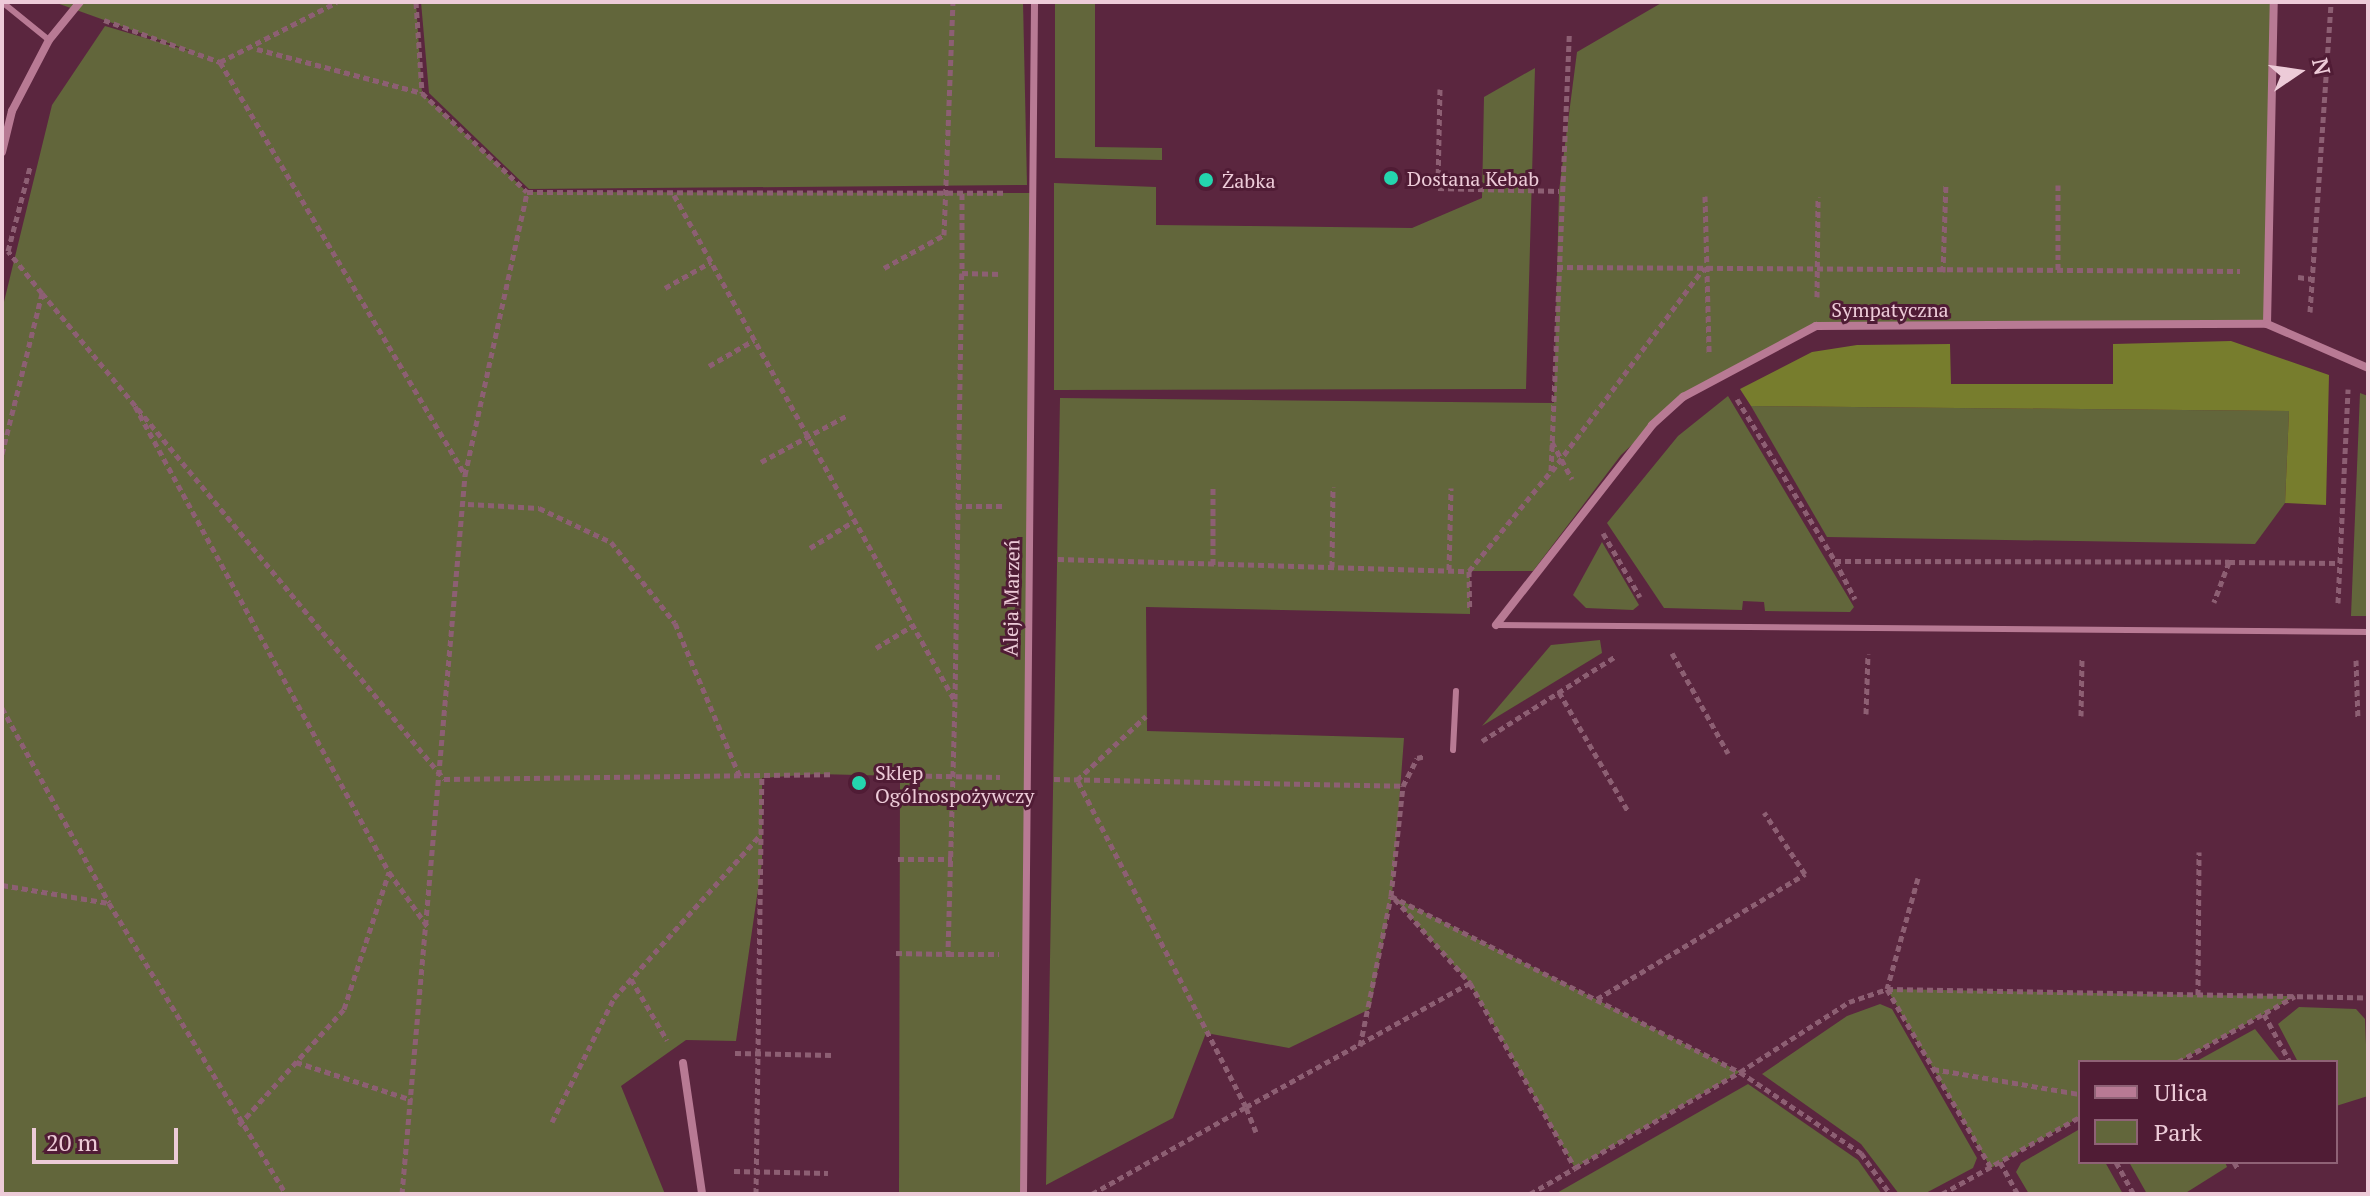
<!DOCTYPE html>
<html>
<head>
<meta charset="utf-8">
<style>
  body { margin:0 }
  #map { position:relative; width:2370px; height:1196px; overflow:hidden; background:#5b263f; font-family:"PT Serif",serif }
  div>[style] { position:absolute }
  .green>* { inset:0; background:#62663b }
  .forest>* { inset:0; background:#777d2d }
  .path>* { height:5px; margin-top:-2.5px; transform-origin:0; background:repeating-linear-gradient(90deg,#8d5f73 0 6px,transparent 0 10px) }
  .service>* { height:6px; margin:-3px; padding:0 3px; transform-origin:3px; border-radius:3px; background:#b87a94 }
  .pedestrian>* { height:7px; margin:-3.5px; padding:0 3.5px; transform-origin:3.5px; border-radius:3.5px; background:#b87a94 }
  .minor>* { height:8px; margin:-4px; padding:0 4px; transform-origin:4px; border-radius:4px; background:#b87a94 }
  .dots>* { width:22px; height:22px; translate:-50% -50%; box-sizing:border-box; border:4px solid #501c35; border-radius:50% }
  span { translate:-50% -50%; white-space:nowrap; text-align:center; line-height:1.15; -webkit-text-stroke:6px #501c35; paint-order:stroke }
  .poi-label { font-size:20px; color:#edcbd8 }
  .left { translate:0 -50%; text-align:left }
  .street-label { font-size:20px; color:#edcbd8 }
  .frame { position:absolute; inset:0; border:4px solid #edcbd8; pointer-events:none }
  .legend { position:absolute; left:2078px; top:1060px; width:260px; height:104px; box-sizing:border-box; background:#501c35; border:2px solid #8f6276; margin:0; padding:10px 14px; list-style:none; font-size:24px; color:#edcbd8 }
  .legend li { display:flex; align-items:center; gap:16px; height:40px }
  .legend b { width:40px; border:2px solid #8f6276 }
  .north { position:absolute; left:2258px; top:32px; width:80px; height:80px; -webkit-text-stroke:6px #501c35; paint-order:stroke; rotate:77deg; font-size:22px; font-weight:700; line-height:32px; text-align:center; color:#edcbd8 }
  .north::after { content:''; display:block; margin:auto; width:28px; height:36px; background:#edcbd8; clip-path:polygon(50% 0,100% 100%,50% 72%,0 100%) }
  .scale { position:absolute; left:32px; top:1128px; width:146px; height:36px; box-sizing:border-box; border:4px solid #edcbd8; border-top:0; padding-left:10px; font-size:24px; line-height:28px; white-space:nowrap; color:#edcbd8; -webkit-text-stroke:6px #501c35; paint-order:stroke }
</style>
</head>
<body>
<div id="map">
  <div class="green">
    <div style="clip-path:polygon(54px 2px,416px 2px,422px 93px,527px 192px,1031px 193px,1023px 1194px,899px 1194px,900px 776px,816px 774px,762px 778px,762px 862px,736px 1041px,686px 1040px,621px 1086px,665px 1194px,2px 1194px,2px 310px,52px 105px,105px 26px,196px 53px)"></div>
    <div style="clip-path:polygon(421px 2px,1023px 2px,1027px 185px,529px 189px,429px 93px)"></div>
    <div style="clip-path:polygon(1055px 2px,1095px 2px,1095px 147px,1162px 148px,1162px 160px,1055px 158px)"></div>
    <div style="clip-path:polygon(1663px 2px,2274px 2px,2267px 324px,1816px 326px,1683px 397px,1621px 455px,1533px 571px,1470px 571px,1470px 614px,1146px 607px,1147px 731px,1404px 738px,1392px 896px,1740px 1072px,1575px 1168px,1470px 983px,1392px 896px,1370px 1009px,1289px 1048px,1206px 1033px,1173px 1118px,1046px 1185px,1060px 398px,1554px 403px,1559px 191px,1577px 52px)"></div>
    <div style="clip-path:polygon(1535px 68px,1526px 389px,1054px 390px,1054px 183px,1156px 187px,1156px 225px,1412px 228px,1482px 198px,1484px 97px)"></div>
    <div style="clip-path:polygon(2360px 393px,2368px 396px,2368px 616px,2351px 616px)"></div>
    <div style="clip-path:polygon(1728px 396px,1854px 607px,1850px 612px,1765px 611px,1764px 602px,1743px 601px,1742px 610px,1664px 608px,1607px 523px,1678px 436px)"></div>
    <div style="clip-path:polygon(1751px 406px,2289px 411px,2285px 503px,2255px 544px,1827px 537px)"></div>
    <div style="clip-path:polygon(1602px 542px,1639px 605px,1633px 610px,1586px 608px,1573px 595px)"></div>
    <div style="clip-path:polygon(1600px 640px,1602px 653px,1482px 726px,1551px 645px)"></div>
    <div style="clip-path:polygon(1887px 989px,2198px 995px,2296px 996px,2178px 1062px,2080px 1062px,2080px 1117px,1991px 1168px)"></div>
    <div style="clip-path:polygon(1880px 1004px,1892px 1009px,1977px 1158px,1973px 1168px,1924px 1194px,1899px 1194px,1861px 1144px,1762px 1074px,1847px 1016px)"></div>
    <div style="clip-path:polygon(2299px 1007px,2356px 1009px,2365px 1019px,2368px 1096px,2336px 1106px,2336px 1062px,2298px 1062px,2278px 1024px)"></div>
    <div style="clip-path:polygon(2255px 1029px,2281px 1062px,2195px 1062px)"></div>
    <div style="clip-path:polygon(1748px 1084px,1858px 1160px,1882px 1194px,1555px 1194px)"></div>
    <div style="clip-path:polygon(2078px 1130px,2080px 1162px,2105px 1162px,2123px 1194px,2029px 1194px,2016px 1172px,2021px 1163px)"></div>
    <div style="clip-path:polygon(2129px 1162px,2225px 1162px,2227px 1167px,2184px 1194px,2147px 1194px)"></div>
  </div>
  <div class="forest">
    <div style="clip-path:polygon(2231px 341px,2329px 375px,2326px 505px,2285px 503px,2289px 411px,1751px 406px,1740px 389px,1812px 352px,1857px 345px,1950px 344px,1951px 384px,2113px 384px,2113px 344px)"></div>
  </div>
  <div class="path">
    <div style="left:416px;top:2px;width:91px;rotate:86.2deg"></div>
    <div style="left:422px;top:93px;width:144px;rotate:43.3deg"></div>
    <div style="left:104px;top:20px;width:123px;rotate:19.9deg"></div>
    <div style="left:220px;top:62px;width:131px;rotate:-27.1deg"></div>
    <div style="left:257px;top:49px;width:171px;rotate:14.9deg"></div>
    <div style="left:220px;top:62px;width:479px;rotate:59.3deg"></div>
    <div style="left:1440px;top:89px;width:99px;rotate:91.2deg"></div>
    <div style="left:1438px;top:188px;width:121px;rotate:1.4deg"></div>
    <div style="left:962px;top:193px;width:80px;rotate:90deg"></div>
    <div style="left:674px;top:195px;width:579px;rotate:60.96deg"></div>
    <div style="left:955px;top:701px;width:253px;rotate:91.6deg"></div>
    <div style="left:948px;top:954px;width:51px"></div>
    <div style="left:1705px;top:196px;width:157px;rotate:88.5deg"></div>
    <div style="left:1557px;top:267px;width:683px;rotate:0.34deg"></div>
    <div style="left:884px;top:268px;width:68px;rotate:-28.8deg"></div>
    <div style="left:944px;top:235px;width:233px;rotate:-87.8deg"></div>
    <div style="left:2058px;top:270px;width:85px;rotate:-90deg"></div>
    <div style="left:1943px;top:272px;width:89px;rotate:-88.1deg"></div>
    <div style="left:2298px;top:277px;width:14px;rotate:8deg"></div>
    <div style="left:665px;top:288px;width:53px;rotate:-29.5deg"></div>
    <div style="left:42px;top:293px;width:631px;rotate:50.4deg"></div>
    <div style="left:444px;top:779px;width:388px;rotate:-0.7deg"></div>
    <div style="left:1817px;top:297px;width:100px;rotate:-89.4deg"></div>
    <div style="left:2310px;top:312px;width:311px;rotate:-86.1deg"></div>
    <div style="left:709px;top:366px;width:52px;rotate:-30deg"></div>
    <div style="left:1737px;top:399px;width:189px;rotate:58.8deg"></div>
    <div style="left:1835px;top:561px;width:394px;rotate:0.1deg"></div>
    <div style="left:2229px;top:562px;width:43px;rotate:110.6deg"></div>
    <div style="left:135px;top:406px;width:531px;rotate:61.41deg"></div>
    <div style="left:1552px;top:442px;width:42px;rotate:61.6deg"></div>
    <div style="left:2px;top:454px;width:166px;rotate:-76deg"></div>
    <div style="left:42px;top:293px;width:54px;rotate:-129deg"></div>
    <div style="left:8px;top:251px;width:87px;rotate:-75.3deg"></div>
    <div style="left:761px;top:462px;width:97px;rotate:-28.4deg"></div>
    <div style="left:1552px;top:471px;width:254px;rotate:-53.2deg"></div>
    <div style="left:468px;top:504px;width:71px;rotate:3.2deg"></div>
    <div style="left:539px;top:508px;width:80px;rotate:25.3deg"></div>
    <div style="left:611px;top:542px;width:103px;rotate:51.7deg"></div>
    <div style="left:675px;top:623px;width:169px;rotate:67.1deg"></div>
    <div style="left:956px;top:506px;width:47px"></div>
    <div style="left:1603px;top:533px;width:74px;rotate:60deg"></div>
    <div style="left:810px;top:548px;width:52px;rotate:-31.5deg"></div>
    <div style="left:1058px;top:559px;width:411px;rotate:1.7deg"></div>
    <div style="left:1469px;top:571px;width:129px;rotate:-50.6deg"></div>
    <div style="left:1551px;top:471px;width:438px;rotate:-87.6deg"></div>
    <div style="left:1835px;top:561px;width:43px;rotate:62.2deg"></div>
    <div style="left:2229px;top:562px;width:110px;rotate:0.5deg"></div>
    <div style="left:1213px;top:565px;width:79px;rotate:-90deg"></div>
    <div style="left:1332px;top:567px;width:80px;rotate:-89.3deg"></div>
    <div style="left:1449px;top:570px;width:82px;rotate:-88.6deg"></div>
    <div style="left:1469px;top:571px;width:39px;rotate:89deg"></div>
    <div style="left:2338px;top:603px;width:214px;rotate:-87.3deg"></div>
    <div style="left:876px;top:648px;width:42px;rotate:-31.4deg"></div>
    <div style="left:1672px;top:653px;width:115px;rotate:60.8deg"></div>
    <div style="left:2356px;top:660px;width:59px;rotate:88.1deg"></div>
    <div style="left:1559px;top:692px;width:138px;rotate:59.9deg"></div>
    <div style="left:955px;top:699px;width:426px;rotate:-89.1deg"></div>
    <div style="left:962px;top:273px;width:40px;rotate:1.4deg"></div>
    <div style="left:2px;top:708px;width:222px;rotate:61.2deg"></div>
    <div style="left:109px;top:903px;width:341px;rotate:58.7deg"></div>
    <div style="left:1866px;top:714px;width:60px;rotate:-88.1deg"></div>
    <div style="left:2081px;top:716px;width:59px;rotate:-89deg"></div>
    <div style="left:1482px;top:741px;width:159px;rotate:-32.4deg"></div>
    <div style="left:886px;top:775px;width:114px;rotate:1deg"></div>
    <div style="left:1054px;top:779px;width:349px;rotate:1.1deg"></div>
    <div style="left:1403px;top:786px;width:31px;rotate:-63deg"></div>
    <div style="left:1417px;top:758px;width:9px;rotate:-13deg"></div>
    <div style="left:898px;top:859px;width:54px"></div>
    <div style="left:1918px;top:878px;width:115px;rotate:105.6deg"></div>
    <div style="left:1887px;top:989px;width:207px;rotate:59.8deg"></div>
    <div style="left:2px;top:885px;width:108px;rotate:9.6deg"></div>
    <div style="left:1391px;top:896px;width:391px;rotate:26.8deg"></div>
    <div style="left:1740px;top:1072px;width:130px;rotate:-32.7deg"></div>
    <div style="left:1849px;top:1002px;width:40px;rotate:-18.9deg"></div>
    <div style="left:1887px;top:989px;width:481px;rotate:1deg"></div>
    <div style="left:1395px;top:899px;width:113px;rotate:48.2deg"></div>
    <div style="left:1470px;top:983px;width:213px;rotate:60.4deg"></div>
    <div style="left:1575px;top:1168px;width:191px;rotate:-30.2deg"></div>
    <div style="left:1740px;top:1072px;width:146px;rotate:33.8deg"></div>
    <div style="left:1861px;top:1153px;width:50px;rotate:54.7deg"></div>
    <div style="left:896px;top:953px;width:52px;rotate:1.1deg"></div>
    <div style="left:631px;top:979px;width:71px;rotate:59.5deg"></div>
    <div style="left:2198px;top:995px;width:143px;rotate:-89.6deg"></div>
    <div style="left:1597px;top:999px;width:243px;rotate:-31deg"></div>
    <div style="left:1805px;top:874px;width:74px;rotate:-123.5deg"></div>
    <div style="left:2264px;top:1014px;width:55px;rotate:61.6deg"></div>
    <div style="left:1360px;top:1046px;width:153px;rotate:-78.3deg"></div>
    <div style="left:1391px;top:896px;width:111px;rotate:-83.8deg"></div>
    <div style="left:735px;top:1053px;width:97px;rotate:1.2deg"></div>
    <div style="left:296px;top:1062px;width:122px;rotate:18.1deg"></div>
    <div style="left:2178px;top:1062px;width:134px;rotate:-29.4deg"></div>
    <div style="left:1933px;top:1069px;width:149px;rotate:9.7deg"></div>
    <div style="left:552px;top:1122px;width:139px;rotate:-63.4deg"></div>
    <div style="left:614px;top:998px;width:220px;rotate:-48.1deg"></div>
    <div style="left:239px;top:1125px;width:156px;rotate:-47.8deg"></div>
    <div style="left:344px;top:1009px;width:144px;rotate:-71.8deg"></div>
    <div style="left:389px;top:872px;width:67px;rotate:54.7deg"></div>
    <div style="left:1256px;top:1132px;width:27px;rotate:-112deg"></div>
    <div style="left:1246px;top:1107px;width:256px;rotate:-29deg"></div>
    <div style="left:2000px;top:1162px;width:37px;rotate:61deg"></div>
    <div style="left:2116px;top:1162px;width:37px;rotate:61deg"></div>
    <div style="left:2234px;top:1162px;width:8px;rotate:60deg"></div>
    <div style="left:734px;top:1171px;width:94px;rotate:1.2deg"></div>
    <div style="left:402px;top:1194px;width:722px;rotate:-84.99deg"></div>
    <div style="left:465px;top:475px;width:290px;rotate:-77.6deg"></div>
    <div style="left:527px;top:192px;width:479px;rotate:0.1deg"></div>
    <div style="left:756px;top:1194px;width:416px;rotate:-89.2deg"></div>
    <div style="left:1092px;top:1194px;width:177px;rotate:-29.5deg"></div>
    <div style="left:1246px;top:1107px;width:368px;rotate:-117.3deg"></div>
    <div style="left:1077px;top:780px;width:94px;rotate:-42.8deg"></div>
    <div style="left:1530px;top:1194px;width:52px;rotate:-30deg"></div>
    <div style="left:1942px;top:1194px;width:158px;rotate:-29.2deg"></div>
  </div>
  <div class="service">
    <div style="left:2px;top:2px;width:60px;rotate:39deg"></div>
    <div style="left:1496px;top:625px;width:872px;rotate:0.46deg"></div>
    <div style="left:1453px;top:750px;width:59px;rotate:-87.1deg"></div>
  </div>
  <div class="pedestrian">
    <div style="left:1023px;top:1194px;width:1192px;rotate:-89.47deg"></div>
  </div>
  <div class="minor">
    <div style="left:2px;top:152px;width:42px;rotate:-76.3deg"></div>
    <div style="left:12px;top:111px;width:80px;rotate:-62.5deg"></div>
    <div style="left:49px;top:40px;width:49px;rotate:-50.8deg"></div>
    <div style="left:2267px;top:324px;width:322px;rotate:-88.8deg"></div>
    <div style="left:1496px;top:625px;width:254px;rotate:-52deg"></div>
    <div style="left:1652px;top:425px;width:42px;rotate:-42.1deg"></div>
    <div style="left:1683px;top:397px;width:151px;rotate:-28.1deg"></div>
    <div style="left:1816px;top:326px;width:451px;rotate:-0.3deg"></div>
    <div style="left:2267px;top:324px;width:110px;rotate:23.5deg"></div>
    <div style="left:683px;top:1063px;width:132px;rotate:81.7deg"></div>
  </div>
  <div class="dots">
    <div style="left:1391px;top:178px;background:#24d5ae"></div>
    <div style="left:1206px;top:180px;background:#24d5ae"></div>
    <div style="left:859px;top:783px;background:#24d5ae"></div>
  </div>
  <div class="poi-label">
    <span class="left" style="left:1407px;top:178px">Dostana Kebab</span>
    <span class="left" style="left:1222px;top:180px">Żabka</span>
    <span class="left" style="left:875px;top:784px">Sklep<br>Ogólnospożywczy</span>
  </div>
  <div class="street-label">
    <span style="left:1890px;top:309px">Sympatyczna</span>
    <span style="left:1011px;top:598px;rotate:-89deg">Aleja Marzeń</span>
  </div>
  <div class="frame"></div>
  <ul class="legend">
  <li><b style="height:10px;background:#b87a94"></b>Ulica</li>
  <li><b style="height:22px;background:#62663b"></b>Park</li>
  </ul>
  <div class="north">N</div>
  <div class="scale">20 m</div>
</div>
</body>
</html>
